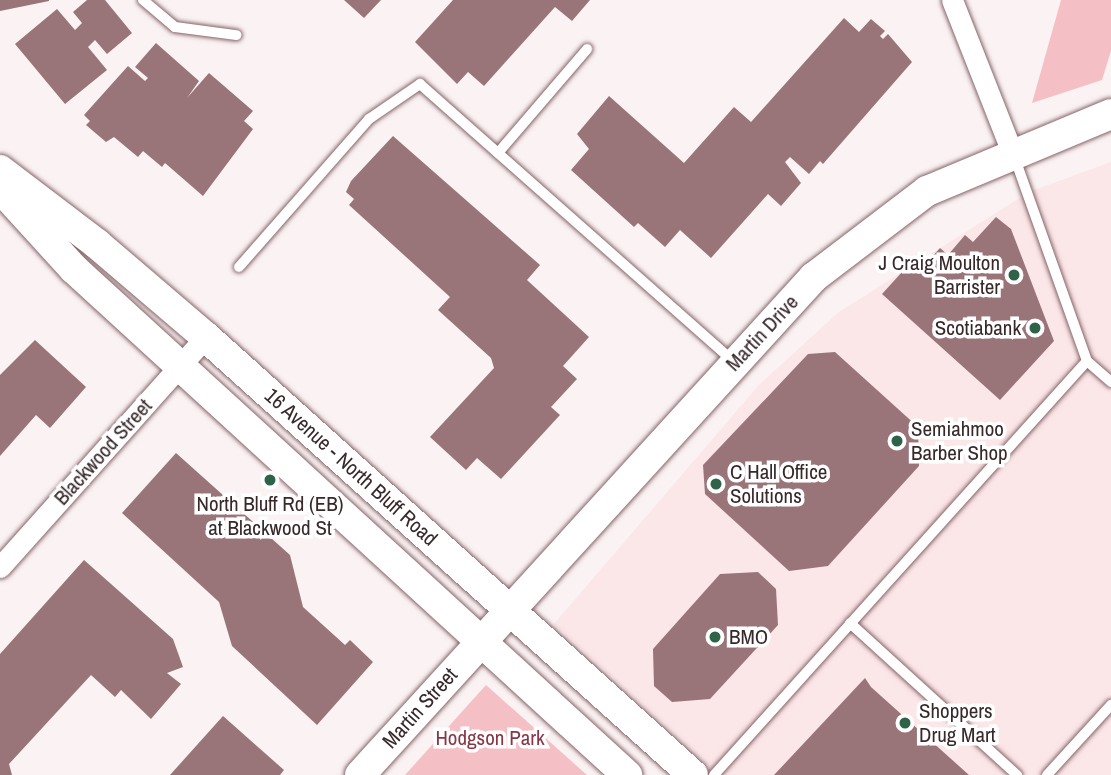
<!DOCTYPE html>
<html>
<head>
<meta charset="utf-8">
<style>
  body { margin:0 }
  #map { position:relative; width:1111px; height:775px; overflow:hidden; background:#faf2f3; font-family:"Archivo Narrow",sans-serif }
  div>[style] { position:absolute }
  .built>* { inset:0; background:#fbe6e8 }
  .green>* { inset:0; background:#f5bfc6 }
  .building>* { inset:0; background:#997579 }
  .roads { filter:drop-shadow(0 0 2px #866368) drop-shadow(0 0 2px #866368) }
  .lane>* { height:10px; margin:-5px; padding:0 5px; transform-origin:5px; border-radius:5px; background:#fff }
  .street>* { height:21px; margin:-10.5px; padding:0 10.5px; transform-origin:10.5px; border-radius:10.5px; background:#fff }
  .secondary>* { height:30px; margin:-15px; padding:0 15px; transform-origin:15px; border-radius:15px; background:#fff }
  .dots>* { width:19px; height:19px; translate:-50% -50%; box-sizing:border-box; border:4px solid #fff; border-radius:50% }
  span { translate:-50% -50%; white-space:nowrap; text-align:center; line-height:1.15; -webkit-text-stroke:7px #fff; paint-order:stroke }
  .poi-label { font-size:21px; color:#37282a }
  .right { translate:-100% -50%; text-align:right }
  .left { translate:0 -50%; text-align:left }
  .street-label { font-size:21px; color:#37282a }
  .park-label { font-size:21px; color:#883546 }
</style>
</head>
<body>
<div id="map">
  <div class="built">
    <div style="clip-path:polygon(1111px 162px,1111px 775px,719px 775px,554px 624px,759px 385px,839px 312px,1029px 192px)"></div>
  </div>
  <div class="green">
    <div style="clip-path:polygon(1061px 0,1111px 0,1111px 51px,1102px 80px,1032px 103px)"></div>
    <div style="clip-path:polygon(486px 685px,587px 775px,405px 775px)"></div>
  </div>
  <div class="building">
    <div style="clip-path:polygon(0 0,49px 0,49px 1px,0 11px)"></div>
    <div style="clip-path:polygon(87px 0,105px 0,132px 33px,107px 54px,95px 40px,88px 47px,107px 70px,65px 104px,15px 44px,57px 9px,75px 30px,82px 23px,73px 12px)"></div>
    <div style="clip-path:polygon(344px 0,381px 0,364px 18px)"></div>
    <div style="clip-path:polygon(453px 0,590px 0,572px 21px,555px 7px,484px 86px,468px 72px,457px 84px,415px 42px)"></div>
    <div style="clip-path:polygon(844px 18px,859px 32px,871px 19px,885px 31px,880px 36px,883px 39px,888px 34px,912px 62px,823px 164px,820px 161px,809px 174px,790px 157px,785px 162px,801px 183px,781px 206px,768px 194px,711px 258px,680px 230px,665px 247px,638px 223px,634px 227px,571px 170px,589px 149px,577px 134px,609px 96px,684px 163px,734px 107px,751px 122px)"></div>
    <div style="clip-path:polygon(156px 43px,199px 81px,187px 98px,209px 73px,253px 111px,244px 121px,253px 129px,203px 196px,165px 163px,162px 167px,143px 151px,138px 157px,114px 137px,106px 142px,86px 125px,90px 121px,84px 115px,128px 66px,145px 81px,148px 78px,135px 67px)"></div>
    <div style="clip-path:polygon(393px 136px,540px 265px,527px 280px,589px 337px,563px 366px,577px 379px,551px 407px,560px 415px,501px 479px,477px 458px,466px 470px,430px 437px,494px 368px,491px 358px,438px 310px,450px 297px,349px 205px,354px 199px,346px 192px,351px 181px)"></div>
    <div style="clip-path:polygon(996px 217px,1011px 229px,1054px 341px,1000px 400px,882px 294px,912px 261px,921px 269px,940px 248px,948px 255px,965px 235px,973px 242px)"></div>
    <div style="clip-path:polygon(35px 340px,86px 387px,50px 428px,36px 415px,0 456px,0 375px)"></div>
    <div style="clip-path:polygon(835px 352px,918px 427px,919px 466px,828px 566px,789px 571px,705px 494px,703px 465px,808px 354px)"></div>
    <div style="clip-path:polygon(176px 453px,290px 555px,303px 607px,345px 645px,350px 640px,373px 662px,317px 725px,232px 646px,219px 602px,122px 513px)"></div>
    <div style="clip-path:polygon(84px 560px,173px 639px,183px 667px,167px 673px,181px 684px,151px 719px,121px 690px,115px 697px,91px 675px,9px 764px,12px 775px,0 775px,0 654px)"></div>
    <div style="clip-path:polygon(758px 572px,776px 589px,778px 625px,710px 699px,672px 702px,654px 686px,653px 649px,720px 574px)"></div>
    <div style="clip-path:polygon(865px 678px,871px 687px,969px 775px,774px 775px)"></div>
    <div style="clip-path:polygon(223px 716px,284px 770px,280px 775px,170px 775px)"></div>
  </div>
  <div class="roads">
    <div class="lane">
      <div style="left:143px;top:0;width:42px;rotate:40.2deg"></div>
      <div style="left:175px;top:27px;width:62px;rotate:7.5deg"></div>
      <div style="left:498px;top:153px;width:137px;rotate:-49.4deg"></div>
      <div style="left:1014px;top:156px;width:218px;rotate:70.4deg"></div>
      <div style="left:1087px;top:361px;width:32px;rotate:41deg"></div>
      <div style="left:239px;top:267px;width:197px;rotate:-48.7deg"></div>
      <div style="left:369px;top:119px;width:62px;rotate:-34.5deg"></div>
      <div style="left:420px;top:84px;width:419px;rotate:41.5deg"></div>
      <div style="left:850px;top:623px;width:226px;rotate:42.3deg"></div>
      <div style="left:714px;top:775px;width:557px;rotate:-47.98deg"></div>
      <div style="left:1047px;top:775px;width:95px;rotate:-47.6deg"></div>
    </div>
    <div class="street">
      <div style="left:952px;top:0;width:163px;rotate:68.5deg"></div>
      <div style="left:0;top:567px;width:309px;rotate:-48.2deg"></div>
    </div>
    <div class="secondary">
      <div style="left:0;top:170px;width:122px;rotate:37.3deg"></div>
      <div style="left:97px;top:244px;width:143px;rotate:40.5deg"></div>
      <div style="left:206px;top:337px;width:655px;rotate:41.97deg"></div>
      <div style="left:0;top:188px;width:110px;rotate:47.6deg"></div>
      <div style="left:74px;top:269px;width:750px;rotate:42.46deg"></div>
      <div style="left:360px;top:775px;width:674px;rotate:-47.65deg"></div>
      <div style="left:814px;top:277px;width:142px;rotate:-37.3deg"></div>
      <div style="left:927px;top:191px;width:199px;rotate:-22.7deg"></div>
    </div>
  </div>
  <div class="dots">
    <div style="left:1014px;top:275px;background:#2f6349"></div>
    <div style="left:1035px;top:328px;background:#2f6349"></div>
    <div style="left:897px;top:441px;background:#2f6349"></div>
    <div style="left:270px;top:480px;background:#2f6349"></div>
    <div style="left:716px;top:484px;background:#2f6349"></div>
    <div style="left:715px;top:637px;background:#2f6349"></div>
    <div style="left:905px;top:723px;background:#2f6349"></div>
  </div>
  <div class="poi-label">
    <span class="right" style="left:1000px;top:275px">J Craig Moulton<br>Barrister</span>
    <span class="right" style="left:1021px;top:328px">Scotiabank</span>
    <span class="left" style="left:911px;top:441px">Semiahmoo<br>Barber Shop</span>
    <span class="left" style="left:730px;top:484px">C Hall Office<br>Solutions</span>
    <span style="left:270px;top:516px">North Bluff Rd (EB)<br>at Blackwood St</span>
    <span class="left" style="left:729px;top:637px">BMO</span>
    <span class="left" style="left:919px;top:723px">Shoppers<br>Drug Mart</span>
  </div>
  <div class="street-label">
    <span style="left:762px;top:333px;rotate:-47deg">Martin Drive</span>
    <span style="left:103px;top:452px;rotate:-48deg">Blackwood Street</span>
    <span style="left:351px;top:467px;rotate:42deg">16 Avenue - North Bluff Road</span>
    <span style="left:420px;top:708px;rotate:-48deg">Martin Street</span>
  </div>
  <div class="park-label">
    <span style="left:490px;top:738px">Hodgson Park</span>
  </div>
</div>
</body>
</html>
